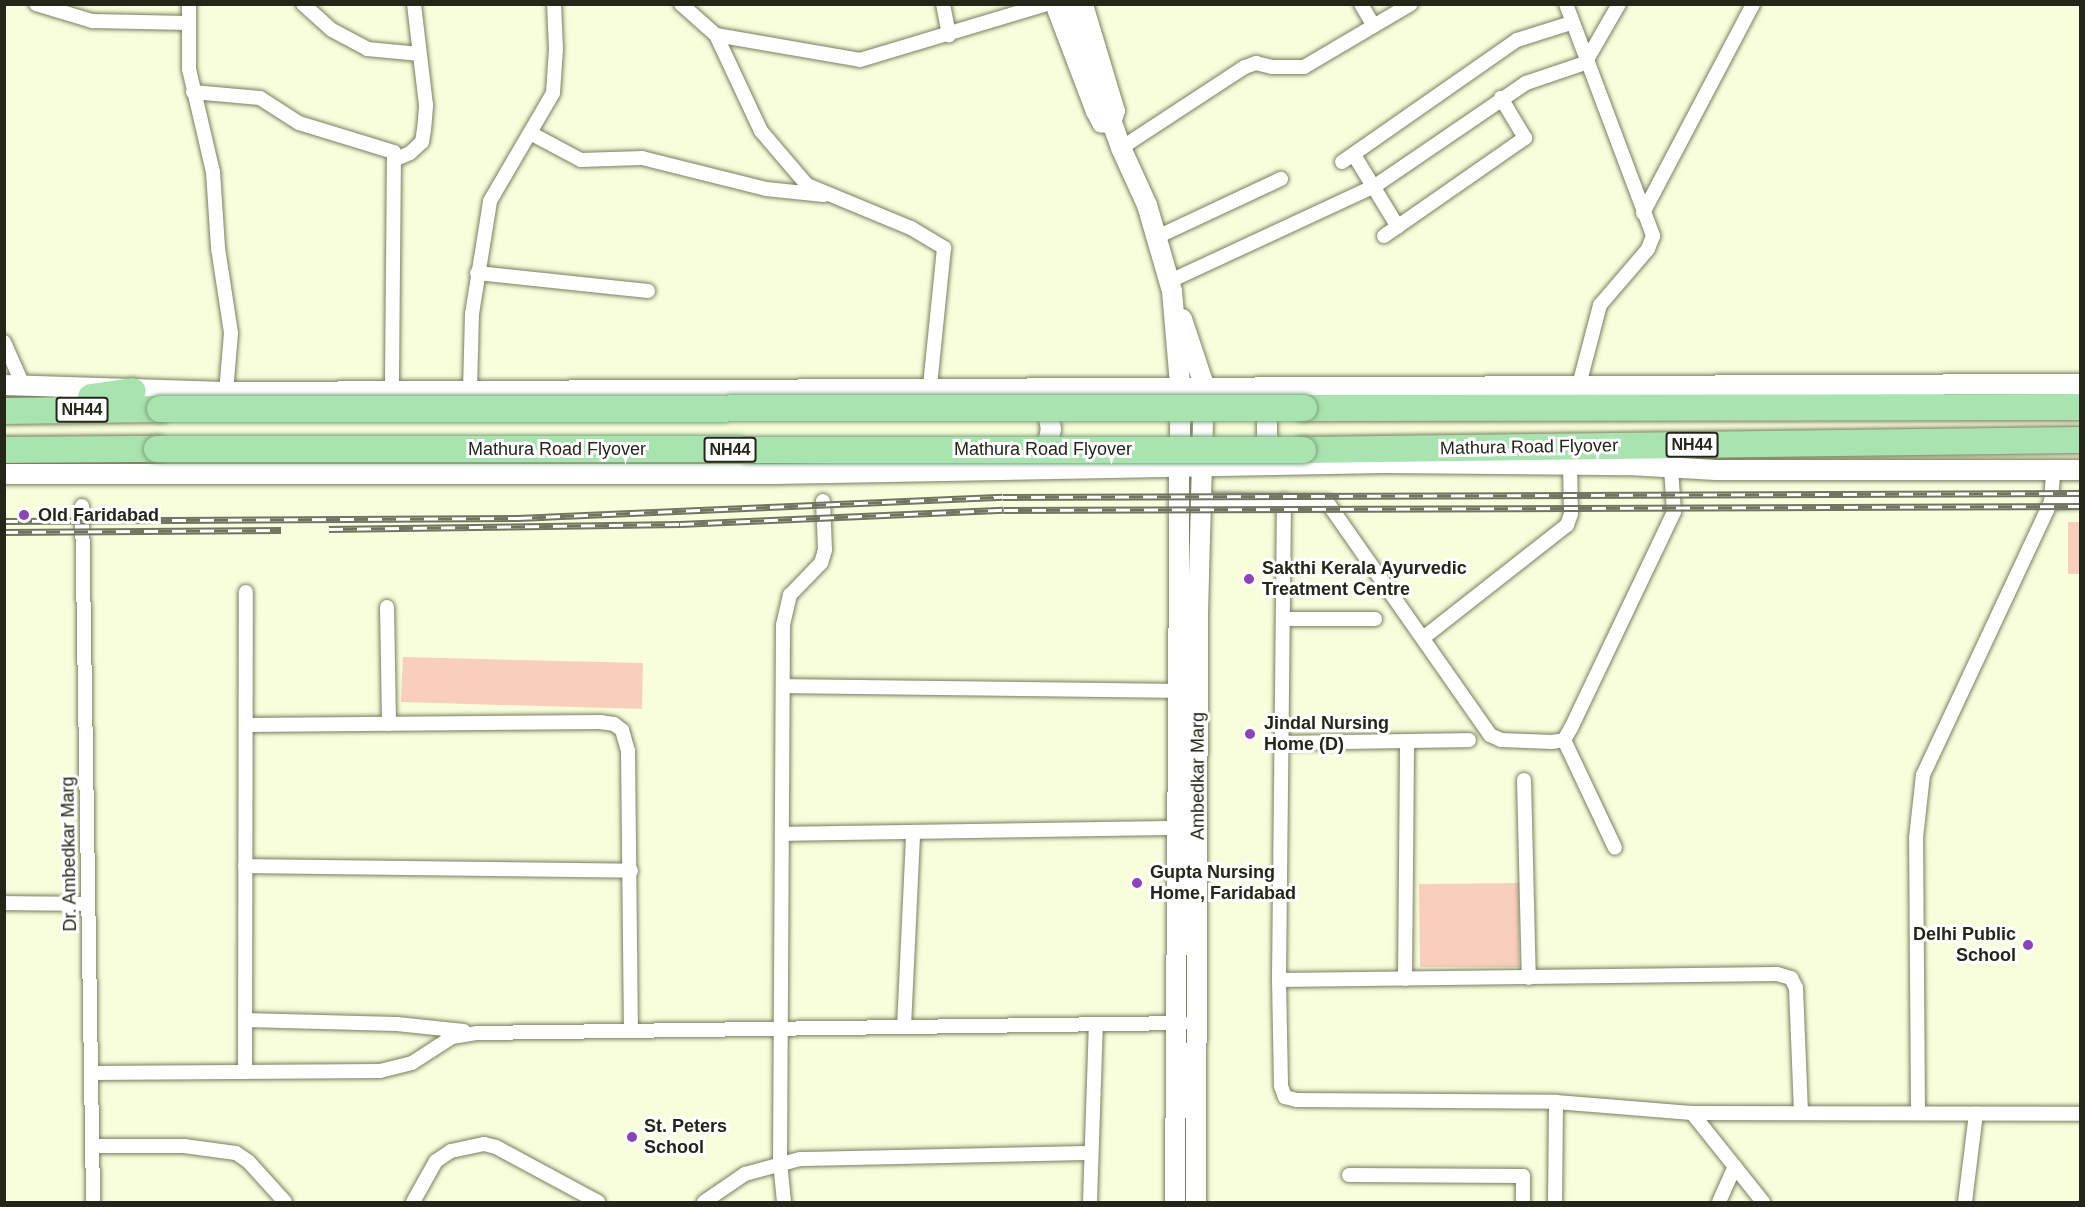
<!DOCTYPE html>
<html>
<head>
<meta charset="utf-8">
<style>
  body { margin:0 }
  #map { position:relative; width:2085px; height:1207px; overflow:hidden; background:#f8fddb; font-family:Arial,sans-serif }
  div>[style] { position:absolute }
  .green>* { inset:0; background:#f7cfbb }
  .roads { filter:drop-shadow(0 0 2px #7a7e60) drop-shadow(0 0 2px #7a7e60) }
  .street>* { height:14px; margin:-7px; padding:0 7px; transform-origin:7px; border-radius:7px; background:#fff }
  .secondary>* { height:20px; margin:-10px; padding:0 10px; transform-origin:10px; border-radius:10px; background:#fff }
  .highway>* { height:26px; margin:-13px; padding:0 13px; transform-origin:13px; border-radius:13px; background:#a9e3af }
  .rail>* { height:7px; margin-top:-3.5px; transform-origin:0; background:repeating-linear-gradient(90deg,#fff 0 14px,#727561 0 28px); box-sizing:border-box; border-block:2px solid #727561 }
  .bridges { filter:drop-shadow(0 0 2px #7aa17a) drop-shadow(0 0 2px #7aa17a) }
  .highway-bridge>* { height:26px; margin:-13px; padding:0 13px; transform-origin:13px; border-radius:13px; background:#a9e3af }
  .dots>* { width:16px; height:16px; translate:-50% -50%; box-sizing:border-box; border:3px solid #fff; border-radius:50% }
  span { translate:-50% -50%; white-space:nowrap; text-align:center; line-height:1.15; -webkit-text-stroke:6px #fff; paint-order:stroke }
  .shield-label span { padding:2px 4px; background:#fff; border:2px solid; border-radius:4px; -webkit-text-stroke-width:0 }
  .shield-label { font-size:16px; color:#242619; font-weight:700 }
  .street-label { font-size:18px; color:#242619 }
  .poi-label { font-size:18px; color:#242619; font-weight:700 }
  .left { translate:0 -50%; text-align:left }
  .right { translate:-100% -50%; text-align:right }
  .frame { position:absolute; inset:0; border:6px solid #242619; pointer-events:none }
</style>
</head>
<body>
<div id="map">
  <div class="green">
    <div style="clip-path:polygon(2068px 522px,2080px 522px,2080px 574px,2068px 574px)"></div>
    <div style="clip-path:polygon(403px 657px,643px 663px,642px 709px,401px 702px)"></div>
    <div style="clip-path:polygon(1519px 883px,1519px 967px,1420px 967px,1419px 884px)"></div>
  </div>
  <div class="roads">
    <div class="street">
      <div style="left:36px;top:4px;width:59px;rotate:16.9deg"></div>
      <div style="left:92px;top:21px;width:96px;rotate:1.2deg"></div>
      <div style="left:189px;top:4px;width:65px;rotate:90deg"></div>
      <div style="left:189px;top:69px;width:106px;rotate:76.9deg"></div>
      <div style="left:213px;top:172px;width:76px;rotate:86.2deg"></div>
      <div style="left:218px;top:248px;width:86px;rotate:81.3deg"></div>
      <div style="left:231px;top:333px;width:59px;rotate:94.8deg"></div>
      <div style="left:303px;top:4px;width:39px;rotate:42deg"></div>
      <div style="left:332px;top:30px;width:40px;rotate:28deg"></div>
      <div style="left:367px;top:49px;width:53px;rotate:5.4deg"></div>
      <div style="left:681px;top:4px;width:47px;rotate:41.5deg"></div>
      <div style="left:716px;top:35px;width:106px;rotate:64.9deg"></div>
      <div style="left:761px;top:131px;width:71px;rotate:49.6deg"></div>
      <div style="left:807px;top:185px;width:113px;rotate:22.5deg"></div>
      <div style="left:911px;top:228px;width:39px;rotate:31deg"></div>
      <div style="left:944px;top:248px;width:140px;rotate:95.8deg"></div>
      <div style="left:943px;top:4px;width:32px;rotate:79deg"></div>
      <div style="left:1052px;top:4px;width:116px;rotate:69.2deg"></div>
      <div style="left:1093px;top:112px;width:15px;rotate:62deg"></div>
      <div style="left:1100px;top:125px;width:13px;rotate:9deg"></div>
      <div style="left:1113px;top:127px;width:17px;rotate:-73deg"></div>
      <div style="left:1118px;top:111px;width:112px;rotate:-106.7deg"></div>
      <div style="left:1361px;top:4px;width:24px;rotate:60deg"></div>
      <div style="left:1566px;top:4px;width:248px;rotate:69.4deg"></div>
      <div style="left:1653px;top:236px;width:14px;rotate:111deg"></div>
      <div style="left:1648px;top:249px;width:74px;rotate:130.6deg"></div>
      <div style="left:1600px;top:305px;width:83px;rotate:104.7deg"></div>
      <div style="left:716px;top:35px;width:146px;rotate:9.8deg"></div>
      <div style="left:860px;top:60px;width:195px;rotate:-16.7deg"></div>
      <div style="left:193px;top:92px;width:67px;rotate:5.1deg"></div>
      <div style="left:260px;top:98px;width:46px;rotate:32.7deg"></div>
      <div style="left:299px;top:123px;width:99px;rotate:17deg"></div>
      <div style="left:394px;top:152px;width:237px;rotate:90.5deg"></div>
      <div style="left:532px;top:134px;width:55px;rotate:28deg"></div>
      <div style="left:581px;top:160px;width:61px;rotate:-1.9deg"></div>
      <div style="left:642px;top:158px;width:128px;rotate:14deg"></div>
      <div style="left:766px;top:189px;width:58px;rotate:5.9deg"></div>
      <div style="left:1121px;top:148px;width:148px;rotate:-33.2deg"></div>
      <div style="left:1245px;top:67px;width:12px;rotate:-20deg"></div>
      <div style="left:1256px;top:63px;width:16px;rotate:14deg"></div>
      <div style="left:1272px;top:67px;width:32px"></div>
      <div style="left:1304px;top:67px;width:124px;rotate:-30.5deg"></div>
      <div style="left:1354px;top:155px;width:84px;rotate:58.6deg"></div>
      <div style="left:396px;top:159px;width:15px;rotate:-23deg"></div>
      <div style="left:410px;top:153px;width:16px;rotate:-43deg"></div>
      <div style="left:422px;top:142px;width:12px;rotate:-81deg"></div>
      <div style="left:424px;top:130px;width:25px;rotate:-85deg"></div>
      <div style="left:426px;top:105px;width:102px;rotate:-96.8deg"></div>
      <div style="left:1342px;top:162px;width:213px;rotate:-34.9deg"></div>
      <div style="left:1517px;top:40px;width:57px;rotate:-17.5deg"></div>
      <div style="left:1643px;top:213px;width:236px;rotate:-62.2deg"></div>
      <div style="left:1384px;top:236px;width:172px;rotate:-34.8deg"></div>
      <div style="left:1525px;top:138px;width:47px;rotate:-121deg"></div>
      <div style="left:1157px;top:237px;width:137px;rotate:-25.1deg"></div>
      <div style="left:477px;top:273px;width:172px;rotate:6deg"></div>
      <div style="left:1170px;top:281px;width:226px;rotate:-24.9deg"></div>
      <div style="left:1375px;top:186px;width:183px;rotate:-34.3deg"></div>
      <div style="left:1526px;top:83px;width:62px;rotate:-18.7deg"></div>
      <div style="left:1585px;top:63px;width:68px;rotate:-60deg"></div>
      <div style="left:4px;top:342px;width:47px;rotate:66.2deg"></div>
      <div style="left:470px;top:390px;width:76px;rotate:-88.5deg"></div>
      <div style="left:472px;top:314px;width:114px;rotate:-80.9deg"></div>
      <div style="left:490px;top:201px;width:125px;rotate:-59.7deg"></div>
      <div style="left:553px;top:93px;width:44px;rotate:-86.1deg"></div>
      <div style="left:556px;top:49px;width:45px;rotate:-92.5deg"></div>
      <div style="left:1202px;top:500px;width:125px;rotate:0.9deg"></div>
      <div style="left:1327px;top:502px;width:284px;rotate:55deg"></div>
      <div style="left:1490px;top:735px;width:12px;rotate:24deg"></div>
      <div style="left:1501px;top:740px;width:51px;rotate:2.2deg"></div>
      <div style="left:1552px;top:742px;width:12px;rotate:-9deg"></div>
      <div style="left:1564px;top:740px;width:14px;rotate:-60deg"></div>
      <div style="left:1571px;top:728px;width:239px;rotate:-64.5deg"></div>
      <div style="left:1674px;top:512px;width:44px;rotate:-93.9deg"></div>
      <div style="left:1284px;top:500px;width:480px;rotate:90.6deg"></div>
      <div style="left:1279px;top:980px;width:106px;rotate:88.9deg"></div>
      <div style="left:1281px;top:1086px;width:12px;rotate:70deg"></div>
      <div style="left:1285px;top:1097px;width:11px;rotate:15deg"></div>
      <div style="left:1296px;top:1100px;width:260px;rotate:0.4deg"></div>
      <div style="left:1556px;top:1102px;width:136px;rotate:4.6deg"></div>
      <div style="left:1692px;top:1113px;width:388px;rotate:0.1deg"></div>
      <div style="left:2051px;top:502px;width:29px;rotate:-2deg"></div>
      <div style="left:82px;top:506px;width:696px;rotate:89.09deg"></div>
      <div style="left:387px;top:607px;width:117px;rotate:89deg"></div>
      <div style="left:1283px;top:619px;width:92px"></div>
      <div style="left:1423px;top:638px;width:183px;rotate:-38.1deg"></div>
      <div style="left:1567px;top:525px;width:12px;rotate:-70deg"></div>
      <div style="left:1571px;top:514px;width:50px;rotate:-91.1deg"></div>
      <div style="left:783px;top:686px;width:395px;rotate:0.7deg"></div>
      <div style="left:246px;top:725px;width:354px;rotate:-0.5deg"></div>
      <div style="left:600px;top:722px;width:14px;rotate:8deg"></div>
      <div style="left:614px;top:724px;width:10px;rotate:37deg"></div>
      <div style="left:622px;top:730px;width:22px;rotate:74deg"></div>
      <div style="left:628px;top:751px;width:280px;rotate:89.4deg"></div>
      <div style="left:1564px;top:740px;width:119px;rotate:64.7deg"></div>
      <div style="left:1283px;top:743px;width:186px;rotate:-0.9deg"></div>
      <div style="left:1524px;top:780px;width:198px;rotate:88.6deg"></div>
      <div style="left:782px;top:834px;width:395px;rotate:-0.9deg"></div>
      <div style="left:245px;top:866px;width:386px;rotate:0.7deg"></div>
      <div style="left:4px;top:903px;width:84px;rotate:0.7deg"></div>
      <div style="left:1405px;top:979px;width:238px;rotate:-89.5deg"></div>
      <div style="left:1279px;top:980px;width:498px;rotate:-0.7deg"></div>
      <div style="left:1777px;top:974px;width:15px;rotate:16deg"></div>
      <div style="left:1791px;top:978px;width:11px;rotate:63deg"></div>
      <div style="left:1796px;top:988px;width:125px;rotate:87.7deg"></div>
      <div style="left:245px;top:1020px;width:152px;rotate:1.5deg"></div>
      <div style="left:397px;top:1024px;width:67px;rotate:6deg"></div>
      <div style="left:904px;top:1027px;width:194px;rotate:-87.3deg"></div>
      <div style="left:245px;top:1072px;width:480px;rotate:-89.9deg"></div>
      <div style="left:91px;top:1073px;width:289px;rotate:-0.4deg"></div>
      <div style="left:380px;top:1071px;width:33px;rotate:-14deg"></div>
      <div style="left:412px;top:1063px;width:48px;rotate:-33deg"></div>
      <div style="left:452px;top:1037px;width:26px;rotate:-9deg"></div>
      <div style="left:478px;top:1033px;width:705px;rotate:-0.81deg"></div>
      <div style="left:1692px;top:1113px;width:114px;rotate:51.4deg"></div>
      <div style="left:1918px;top:1113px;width:275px;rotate:-90.4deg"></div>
      <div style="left:1916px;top:838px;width:63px;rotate:-83.7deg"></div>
      <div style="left:1923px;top:775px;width:302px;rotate:-64.9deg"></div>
      <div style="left:2051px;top:502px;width:32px;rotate:-86deg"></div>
      <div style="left:92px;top:1146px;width:92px"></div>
      <div style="left:184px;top:1146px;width:52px;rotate:7.7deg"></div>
      <div style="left:236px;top:1153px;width:14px;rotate:34deg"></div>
      <div style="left:248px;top:1161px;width:55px;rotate:47.9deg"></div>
      <div style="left:1349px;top:1175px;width:174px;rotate:0.3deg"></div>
      <div style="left:1523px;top:1176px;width:26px;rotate:90deg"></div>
      <div style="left:413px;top:1202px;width:47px;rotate:-60.7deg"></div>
      <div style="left:436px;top:1161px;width:18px;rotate:-34deg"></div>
      <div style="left:451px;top:1151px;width:34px;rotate:-12deg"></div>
      <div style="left:484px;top:1144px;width:12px;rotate:14deg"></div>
      <div style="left:496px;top:1147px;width:116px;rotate:28.3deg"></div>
      <div style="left:704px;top:1202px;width:50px;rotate:-34.3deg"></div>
      <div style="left:745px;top:1174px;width:57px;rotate:-15.3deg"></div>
      <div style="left:800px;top:1159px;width:291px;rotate:-1.2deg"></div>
      <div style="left:784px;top:1202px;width:40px;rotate:-95.7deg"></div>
      <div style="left:780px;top:1162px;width:537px;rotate:-89.68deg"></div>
      <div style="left:783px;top:625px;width:31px;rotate:-77deg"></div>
      <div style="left:790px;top:595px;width:45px;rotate:-45.9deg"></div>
      <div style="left:821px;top:563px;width:14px;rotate:-73deg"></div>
      <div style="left:825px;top:550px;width:49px;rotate:-92.3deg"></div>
      <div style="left:1090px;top:1202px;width:178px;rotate:-88.1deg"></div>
      <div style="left:1555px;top:1202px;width:100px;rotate:-89.4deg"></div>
      <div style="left:1719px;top:1202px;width:39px;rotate:-66deg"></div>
      <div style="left:1965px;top:1202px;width:89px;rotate:-82.9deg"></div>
    </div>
    <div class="secondary">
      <div style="left:1069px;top:4px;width:153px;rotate:70.1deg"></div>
      <div style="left:1121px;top:148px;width:63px;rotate:65.5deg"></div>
      <div style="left:1147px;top:205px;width:90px;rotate:73.8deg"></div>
      <div style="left:1172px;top:291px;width:94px;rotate:85.1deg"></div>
      <div style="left:1180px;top:385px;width:817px;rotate:90.35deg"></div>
      <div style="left:1182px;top:319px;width:70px;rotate:71.6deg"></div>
      <div style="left:1204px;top:385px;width:232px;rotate:91.5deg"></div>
      <div style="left:1198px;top:617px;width:585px;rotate:90.2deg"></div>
      <div style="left:4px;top:385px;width:222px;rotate:1.8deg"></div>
      <div style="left:226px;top:392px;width:1854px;rotate:-0.25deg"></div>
      <div style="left:1277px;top:399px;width:21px;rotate:118deg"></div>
      <div style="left:1267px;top:418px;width:18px;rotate:90deg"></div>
      <div style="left:1267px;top:436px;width:19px;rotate:69deg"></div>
      <div style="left:1274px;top:454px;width:8px;rotate:30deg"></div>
      <div style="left:1037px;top:458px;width:18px;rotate:-52deg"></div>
      <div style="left:1048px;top:444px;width:15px;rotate:-79deg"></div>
      <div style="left:1051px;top:429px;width:16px;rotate:-101deg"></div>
      <div style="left:1048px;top:413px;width:17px;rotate:-121deg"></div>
      <div style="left:4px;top:474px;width:770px"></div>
      <div style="left:774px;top:474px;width:611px;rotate:-1.03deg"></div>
      <div style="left:1385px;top:463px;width:244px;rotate:0.5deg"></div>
      <div style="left:1629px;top:465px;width:87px;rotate:3.3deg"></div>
      <div style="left:1716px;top:470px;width:364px"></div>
    </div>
    <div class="highway">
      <div style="left:91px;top:397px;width:42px;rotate:-8.1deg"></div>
      <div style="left:1304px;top:408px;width:776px;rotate:-0.07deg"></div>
      <div style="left:4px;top:411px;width:156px;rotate:-0.7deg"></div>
      <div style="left:4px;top:450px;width:153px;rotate:-0.4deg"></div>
      <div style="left:1303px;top:450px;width:777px;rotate:-0.74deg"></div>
    </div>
  </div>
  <div class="rail">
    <div style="left:4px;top:521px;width:514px;rotate:-0.33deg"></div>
    <div style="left:518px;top:518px;width:485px;rotate:-2.5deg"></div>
    <div style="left:1003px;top:497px;width:1077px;rotate:-0.21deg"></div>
    <div style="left:329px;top:529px;width:351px;rotate:-0.8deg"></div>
    <div style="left:680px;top:524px;width:324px;rotate:-2.5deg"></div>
    <div style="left:1004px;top:510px;width:1076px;rotate:-0.21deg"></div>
    <div style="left:4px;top:532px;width:277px;rotate:-0.4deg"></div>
  </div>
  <div class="bridges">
    <div class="highway-bridge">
      <div style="left:160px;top:409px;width:1144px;rotate:-0.05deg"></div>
      <div style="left:157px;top:449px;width:1146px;rotate:0.05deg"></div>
    </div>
  </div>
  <div class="dots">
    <div style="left:24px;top:515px;background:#8a44b7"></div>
    <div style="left:1249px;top:579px;background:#8a44b7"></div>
    <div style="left:1250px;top:734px;background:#8a44b7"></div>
    <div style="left:1137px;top:883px;background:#8a44b7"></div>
    <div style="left:2028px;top:945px;background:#8a44b7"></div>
    <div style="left:632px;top:1137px;background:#8a44b7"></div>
  </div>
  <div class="shield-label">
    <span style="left:82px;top:410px">NH44</span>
    <span style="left:1692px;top:445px">NH44</span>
    <span style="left:730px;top:450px">NH44</span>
  </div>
  <div class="street-label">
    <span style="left:1529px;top:447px;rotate:-1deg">Mathura Road Flyover</span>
    <span style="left:557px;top:449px">Mathura Road Flyover</span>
    <span style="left:1043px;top:449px">Mathura Road Flyover</span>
    <span style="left:1198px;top:776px;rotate:-90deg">Ambedkar Marg</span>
    <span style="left:69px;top:854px;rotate:-91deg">Dr. Ambedkar Marg</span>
  </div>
  <div class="poi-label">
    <span class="left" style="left:38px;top:515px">Old Faridabad</span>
    <span class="left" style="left:1262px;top:579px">Sakthi Kerala Ayurvedic<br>Treatment Centre</span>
    <span class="left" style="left:1264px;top:734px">Jindal Nursing<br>Home (D)</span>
    <span class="left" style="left:1150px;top:883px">Gupta Nursing<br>Home, Faridabad</span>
    <span class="right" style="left:2016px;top:945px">Delhi Public<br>School</span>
    <span class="left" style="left:644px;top:1137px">St. Peters<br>School</span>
  </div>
  <div class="frame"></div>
</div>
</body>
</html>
